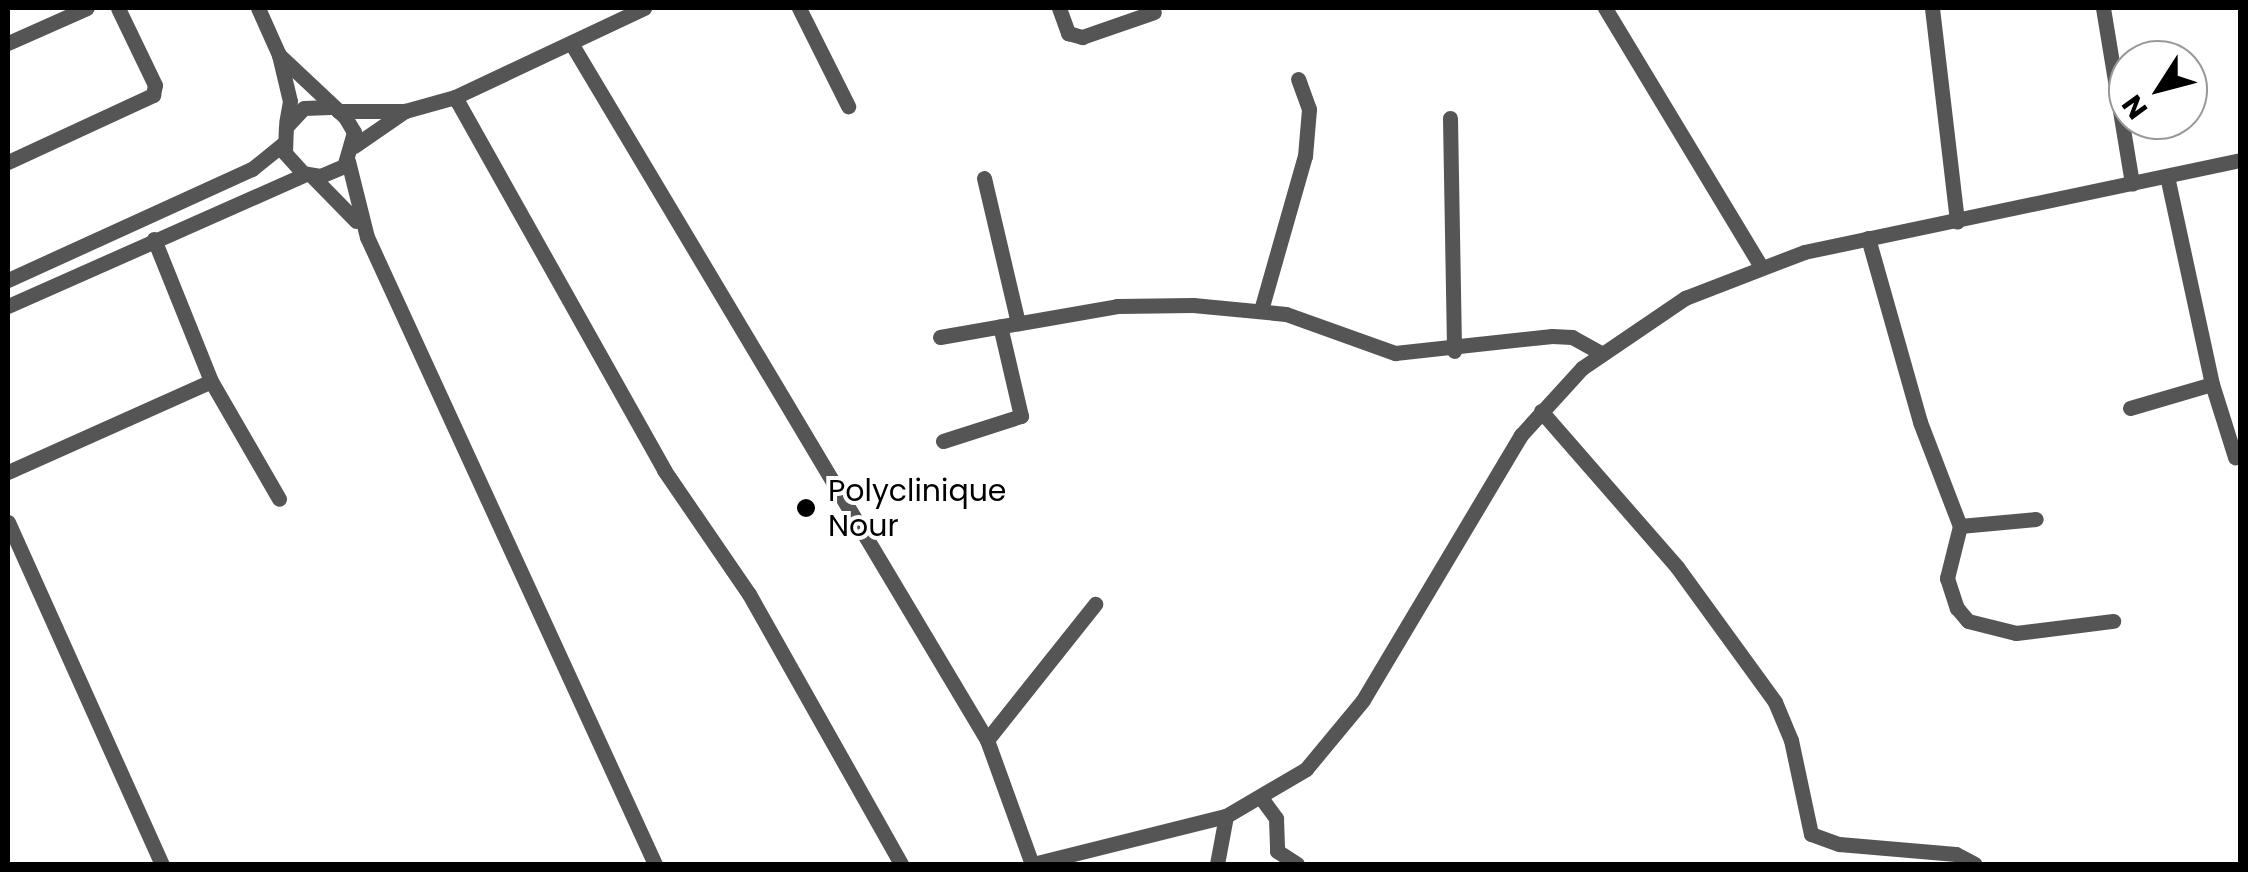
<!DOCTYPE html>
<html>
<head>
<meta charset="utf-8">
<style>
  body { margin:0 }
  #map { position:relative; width:2248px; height:872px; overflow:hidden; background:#fff; font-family:Poppins,sans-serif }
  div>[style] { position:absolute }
  .minor>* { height:15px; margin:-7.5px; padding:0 7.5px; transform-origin:7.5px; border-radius:7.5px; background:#555 }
  .dots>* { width:28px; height:28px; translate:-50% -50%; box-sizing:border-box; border:5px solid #fff; border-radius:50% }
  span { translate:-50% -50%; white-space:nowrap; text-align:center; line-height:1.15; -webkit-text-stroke:8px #fff; paint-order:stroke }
  .poi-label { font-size:30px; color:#000 }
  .left { translate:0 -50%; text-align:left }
  .frame { position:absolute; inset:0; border:10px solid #000; pointer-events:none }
  .north { position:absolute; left:2108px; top:40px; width:100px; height:100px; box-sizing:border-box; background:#fff; border:2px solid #999; border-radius:50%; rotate:234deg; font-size:28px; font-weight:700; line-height:40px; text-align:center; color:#000 }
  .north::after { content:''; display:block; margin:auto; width:35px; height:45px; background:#000; clip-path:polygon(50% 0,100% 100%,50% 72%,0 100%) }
</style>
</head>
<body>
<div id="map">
  <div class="minor">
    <div style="left:258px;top:8px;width:51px;rotate:65.9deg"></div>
    <div style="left:279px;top:55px;width:47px;rotate:76.6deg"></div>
    <div style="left:290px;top:101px;width:22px;rotate:100deg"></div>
    <div style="left:799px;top:8px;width:110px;rotate:63.4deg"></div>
    <div style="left:1059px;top:8px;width:27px;rotate:70deg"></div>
    <div style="left:1068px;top:33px;width:15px;rotate:16deg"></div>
    <div style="left:1082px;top:37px;width:76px;rotate:-19.1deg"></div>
    <div style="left:1605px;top:8px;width:300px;rotate:58.9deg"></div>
    <div style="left:1932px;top:8px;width:215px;rotate:83.3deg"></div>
    <div style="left:2103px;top:8px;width:178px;rotate:80.6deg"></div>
    <div style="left:8px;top:43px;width:86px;rotate:-23.9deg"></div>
    <div style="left:571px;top:43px;width:812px;rotate:59.17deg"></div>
    <div style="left:987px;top:740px;width:132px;rotate:70.1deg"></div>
    <div style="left:279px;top:55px;width:91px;rotate:43.2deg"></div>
    <div style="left:345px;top:117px;width:17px;rotate:59deg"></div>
    <div style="left:354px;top:132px;width:35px;rotate:106deg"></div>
    <div style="left:344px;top:166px;width:26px;rotate:157deg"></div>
    <div style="left:320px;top:176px;width:17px;rotate:-170deg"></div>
    <div style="left:303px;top:173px;width:27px;rotate:-132deg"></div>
    <div style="left:285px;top:153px;width:26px;rotate:-88deg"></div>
    <div style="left:286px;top:127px;width:26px;rotate:-47deg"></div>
    <div style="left:304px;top:108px;width:26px;rotate:-2deg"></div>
    <div style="left:455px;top:97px;width:428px;rotate:60.7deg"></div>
    <div style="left:664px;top:470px;width:150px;rotate:55.6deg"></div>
    <div style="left:749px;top:594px;width:310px;rotate:60.6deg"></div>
    <div style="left:338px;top:111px;width:67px"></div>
    <div style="left:405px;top:111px;width:52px;rotate:-15.6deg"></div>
    <div style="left:455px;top:97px;width:209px;rotate:-25.2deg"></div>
    <div style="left:1450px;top:118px;width:233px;rotate:89deg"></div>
    <div style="left:354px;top:146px;width:62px;rotate:-34.5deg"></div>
    <div style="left:348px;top:161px;width:78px;rotate:76deg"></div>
    <div style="left:367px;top:237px;width:690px;rotate:65.33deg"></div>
    <div style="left:8px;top:162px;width:160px;rotate:-24.8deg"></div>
    <div style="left:153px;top:95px;width:10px;rotate:-79deg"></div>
    <div style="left:155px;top:85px;width:85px;rotate:-115.7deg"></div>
    <div style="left:312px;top:176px;width:63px;rotate:45.6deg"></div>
    <div style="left:2167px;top:176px;width:213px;rotate:77.8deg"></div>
    <div style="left:2212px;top:384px;width:77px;rotate:72.5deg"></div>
    <div style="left:984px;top:178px;width:149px;rotate:76.8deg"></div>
    <div style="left:1868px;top:238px;width:191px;rotate:74.2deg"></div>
    <div style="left:1920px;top:422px;width:111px;rotate:69deg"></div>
    <div style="left:1960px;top:526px;width:54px;rotate:104deg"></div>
    <div style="left:1947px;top:578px;width:32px;rotate:72deg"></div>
    <div style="left:1957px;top:608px;width:17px;rotate:50deg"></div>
    <div style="left:1968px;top:621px;width:49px;rotate:14deg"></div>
    <div style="left:2016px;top:633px;width:98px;rotate:-7.1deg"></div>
    <div style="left:8px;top:280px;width:268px;rotate:-24.5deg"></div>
    <div style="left:252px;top:169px;width:40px;rotate:-39deg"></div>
    <div style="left:8px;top:306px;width:326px;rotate:-23.9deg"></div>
    <div style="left:1261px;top:310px;width:160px;rotate:-74.1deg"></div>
    <div style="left:1305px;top:156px;width:47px;rotate:-85.1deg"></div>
    <div style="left:1309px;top:109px;width:32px;rotate:-110deg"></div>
    <div style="left:940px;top:337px;width:180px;rotate:-9.9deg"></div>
    <div style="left:1117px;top:306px;width:76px;rotate:-0.8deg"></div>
    <div style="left:1193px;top:305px;width:93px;rotate:5.5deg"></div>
    <div style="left:1286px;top:314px;width:116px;rotate:19.7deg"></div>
    <div style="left:1395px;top:353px;width:158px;rotate:-6.2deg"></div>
    <div style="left:1552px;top:336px;width:20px;rotate:3deg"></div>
    <div style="left:1572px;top:337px;width:33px;rotate:29deg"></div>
    <div style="left:211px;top:381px;width:136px;rotate:60deg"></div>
    <div style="left:2130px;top:408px;width:85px;rotate:-16.3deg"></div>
    <div style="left:1541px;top:411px;width:207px;rotate:48.9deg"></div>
    <div style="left:1677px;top:567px;width:167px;rotate:54deg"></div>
    <div style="left:1775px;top:702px;width:41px;rotate:67.2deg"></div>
    <div style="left:1791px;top:740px;width:96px;rotate:78deg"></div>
    <div style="left:1811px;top:834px;width:30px;rotate:20deg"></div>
    <div style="left:1839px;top:844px;width:117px;rotate:4.9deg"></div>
    <div style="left:1956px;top:854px;width:21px;rotate:28deg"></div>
    <div style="left:943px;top:441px;width:82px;rotate:-17.8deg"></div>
    <div style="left:1021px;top:416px;width:92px;rotate:-103.1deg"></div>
    <div style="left:8px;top:472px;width:222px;rotate:-24.1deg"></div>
    <div style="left:211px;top:381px;width:153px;rotate:-111.9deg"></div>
    <div style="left:8px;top:522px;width:375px;rotate:65.8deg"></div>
    <div style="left:1960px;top:526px;width:76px;rotate:-5.3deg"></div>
    <div style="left:987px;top:740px;width:174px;rotate:-51.5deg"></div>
    <div style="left:1262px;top:799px;width:24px;rotate:54deg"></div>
    <div style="left:1276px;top:818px;width:33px;rotate:88deg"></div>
    <div style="left:1277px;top:851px;width:24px;rotate:33deg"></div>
    <div style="left:1033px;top:864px;width:199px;rotate:-14deg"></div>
    <div style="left:1226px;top:816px;width:93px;rotate:-30.4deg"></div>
    <div style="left:1306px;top:769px;width:89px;rotate:-50.4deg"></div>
    <div style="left:1363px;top:700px;width:309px;rotate:-59.2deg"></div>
    <div style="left:1521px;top:435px;width:91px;rotate:-47.7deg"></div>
    <div style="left:1582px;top:368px;width:125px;rotate:-34.2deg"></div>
    <div style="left:1685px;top:298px;width:128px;rotate:-21.1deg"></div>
    <div style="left:1804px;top:252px;width:446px;rotate:-11.9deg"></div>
    <div style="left:1217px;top:864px;width:49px;rotate:-79.4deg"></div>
  </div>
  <div class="dots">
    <div style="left:806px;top:508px;background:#000"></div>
  </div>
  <div class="poi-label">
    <span class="left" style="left:828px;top:508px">Polyclinique<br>Nour</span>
  </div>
  <div class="frame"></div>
  <div class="north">N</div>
</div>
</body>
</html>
